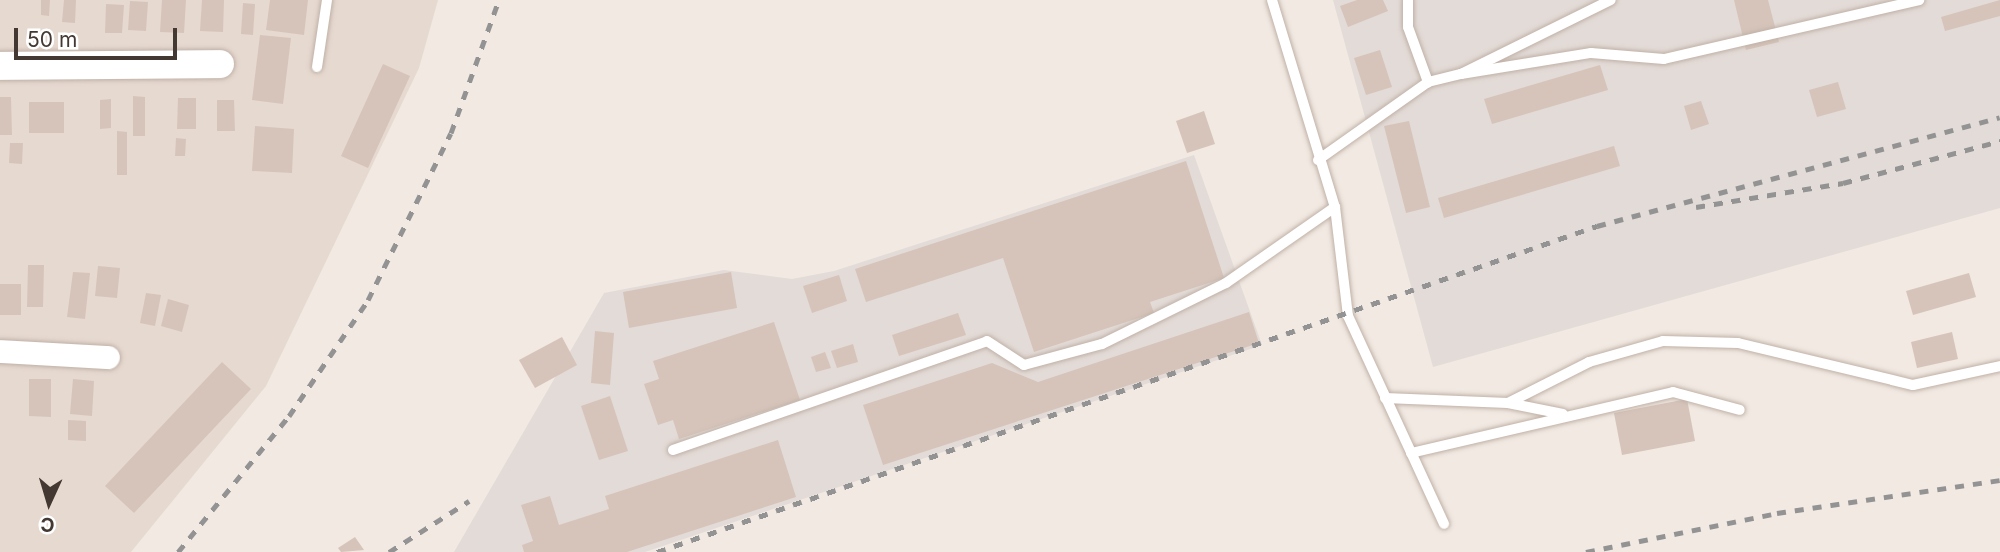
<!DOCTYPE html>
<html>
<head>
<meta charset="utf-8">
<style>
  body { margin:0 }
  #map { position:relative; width:2000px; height:552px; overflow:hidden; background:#f1e9e2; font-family:Inter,sans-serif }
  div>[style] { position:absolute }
  .residential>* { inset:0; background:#e6d9d0 }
  .industrial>* { inset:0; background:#e3dbd7 }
  .building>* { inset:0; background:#d6c4ba }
  .roads { filter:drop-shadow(0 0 2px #c0b1a7) drop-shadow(0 0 2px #c0b1a7) }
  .service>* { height:10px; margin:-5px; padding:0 5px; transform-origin:5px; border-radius:5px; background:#fff }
  .minor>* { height:23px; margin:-11.5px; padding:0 11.5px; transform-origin:11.5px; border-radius:11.5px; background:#fff }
  .tertiary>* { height:28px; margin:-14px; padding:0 14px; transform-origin:14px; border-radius:14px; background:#fff }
  .rail>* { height:5px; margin-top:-2.5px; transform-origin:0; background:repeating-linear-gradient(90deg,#939393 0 9px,transparent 0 18px) }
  span { translate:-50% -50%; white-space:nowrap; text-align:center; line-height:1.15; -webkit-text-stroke:7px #fff; paint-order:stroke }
  .north { position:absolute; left:14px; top:468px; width:70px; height:70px; -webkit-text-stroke:5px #fff; paint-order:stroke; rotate:184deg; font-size:19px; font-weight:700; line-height:28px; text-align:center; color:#433832 }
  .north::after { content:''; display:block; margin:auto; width:24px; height:32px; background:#433832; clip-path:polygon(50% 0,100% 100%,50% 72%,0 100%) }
  .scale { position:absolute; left:14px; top:28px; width:163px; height:32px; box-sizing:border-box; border:4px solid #433832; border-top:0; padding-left:9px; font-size:21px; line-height:24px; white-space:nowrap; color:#433832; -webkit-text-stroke:5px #fff; paint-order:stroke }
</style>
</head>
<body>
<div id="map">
  <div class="residential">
    <div style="clip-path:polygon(0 0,438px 0,419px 68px,266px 386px,131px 552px,0 552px)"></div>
  </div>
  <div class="industrial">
    <div style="clip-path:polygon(1333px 0,2000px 0,2000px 208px,1433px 367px)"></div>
    <div style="clip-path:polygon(1194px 155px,1262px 345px,645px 552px,454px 552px,604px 293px,724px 270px,792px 279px,834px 271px)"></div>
  </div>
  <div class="building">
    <div style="clip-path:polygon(41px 0,50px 0,49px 16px,41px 15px)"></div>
    <div style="clip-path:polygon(64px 0,76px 0,75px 23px,62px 22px)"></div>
    <div style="clip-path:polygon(162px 0,186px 0,184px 33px,160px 32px)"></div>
    <div style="clip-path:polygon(202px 0,224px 0,223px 32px,200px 31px)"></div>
    <div style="clip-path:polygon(270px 0,308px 0,304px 35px,266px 30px)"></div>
    <div style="clip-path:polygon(1357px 0,1383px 0,1388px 11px,1348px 27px,1340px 6px)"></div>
    <div style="clip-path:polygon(1734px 0,1768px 0,1779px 42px,1746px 50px)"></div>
    <div style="clip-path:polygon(2000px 0,2000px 16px,1945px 31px,1941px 17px)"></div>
    <div style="clip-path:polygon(130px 1px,148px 2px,146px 31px,128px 30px)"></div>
    <div style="clip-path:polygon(243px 3px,255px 4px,253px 35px,241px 34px)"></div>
    <div style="clip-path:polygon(106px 4px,124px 5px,122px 33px,105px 33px)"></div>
    <div style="clip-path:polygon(260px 35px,291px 38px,283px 104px,252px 100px)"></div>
    <div style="clip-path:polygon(1380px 50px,1392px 87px,1366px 95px,1354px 58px)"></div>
    <div style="clip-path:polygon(383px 64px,410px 76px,368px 168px,341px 156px)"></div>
    <div style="clip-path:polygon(1600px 65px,1608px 90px,1492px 124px,1484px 99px)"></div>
    <div style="clip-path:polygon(1838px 82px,1846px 109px,1817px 117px,1809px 90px)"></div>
    <div style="clip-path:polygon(133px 96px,145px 97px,145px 136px,133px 136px)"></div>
    <div style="clip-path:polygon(0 97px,11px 97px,12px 135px,0 135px)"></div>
    <div style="clip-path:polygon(178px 98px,196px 98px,196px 129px,177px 129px)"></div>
    <div style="clip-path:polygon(111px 99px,111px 128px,100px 129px,100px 100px)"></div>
    <div style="clip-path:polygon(217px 100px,234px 100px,235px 131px,217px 131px)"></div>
    <div style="clip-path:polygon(1701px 101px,1709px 124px,1691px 130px,1684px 106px)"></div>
    <div style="clip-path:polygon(29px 102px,64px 102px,64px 133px,29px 133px)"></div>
    <div style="clip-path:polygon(1204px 111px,1215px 144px,1187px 153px,1176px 121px)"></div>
    <div style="clip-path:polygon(1409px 121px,1430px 207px,1406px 213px,1384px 126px)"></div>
    <div style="clip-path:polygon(255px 126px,294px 129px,292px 173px,252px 171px)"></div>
    <div style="clip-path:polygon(117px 131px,127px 132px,127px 175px,117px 175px)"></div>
    <div style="clip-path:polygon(176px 138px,186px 139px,185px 156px,175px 156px)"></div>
    <div style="clip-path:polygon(10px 143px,23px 143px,22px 164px,9px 163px)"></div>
    <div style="clip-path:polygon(1614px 146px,1620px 166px,1444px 218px,1438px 198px)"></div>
    <div style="clip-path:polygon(1186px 161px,1224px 278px,1150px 302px,1154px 313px,1034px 352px,1003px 258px,866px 302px,855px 269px)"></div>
    <div style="clip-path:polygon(28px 265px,44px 265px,43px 307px,27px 307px)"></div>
    <div style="clip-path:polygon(98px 266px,120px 268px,117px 298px,95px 296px)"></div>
    <div style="clip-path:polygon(73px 272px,90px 273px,85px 319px,67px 317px)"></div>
    <div style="clip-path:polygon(731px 272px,737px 308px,629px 328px,623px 292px)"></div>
    <div style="clip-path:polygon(1969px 273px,1976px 297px,1913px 315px,1906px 291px)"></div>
    <div style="clip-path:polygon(839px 275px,847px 301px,812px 313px,803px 286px)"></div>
    <div style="clip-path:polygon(0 284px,21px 284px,21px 315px,0 315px)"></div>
    <div style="clip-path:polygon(146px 293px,161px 295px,155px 326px,140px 323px)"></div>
    <div style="clip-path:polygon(168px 299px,189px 305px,182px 332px,161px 326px)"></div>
    <div style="clip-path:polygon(1249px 312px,1259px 343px,883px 465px,863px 405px,992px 363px,1038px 382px)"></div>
    <div style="clip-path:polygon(958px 313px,966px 335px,899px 356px,892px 335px)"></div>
    <div style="clip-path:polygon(774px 322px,800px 400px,679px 439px,673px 420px,658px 425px,644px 384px,659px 379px,653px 361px)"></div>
    <div style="clip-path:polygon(595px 331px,614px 333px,610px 385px,591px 383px)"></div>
    <div style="clip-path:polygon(1952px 332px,1958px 359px,1917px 368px,1911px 342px)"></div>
    <div style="clip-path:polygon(562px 337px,577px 365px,535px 388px,519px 360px)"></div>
    <div style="clip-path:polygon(853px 344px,858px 362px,837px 368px,831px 351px)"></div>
    <div style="clip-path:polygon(825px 352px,831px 368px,816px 372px,811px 357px)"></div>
    <div style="clip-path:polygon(222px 362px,251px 389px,134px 513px,105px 486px)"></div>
    <div style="clip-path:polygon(29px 379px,51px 379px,51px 417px,29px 416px)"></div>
    <div style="clip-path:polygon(73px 379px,94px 381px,92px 416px,70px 414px)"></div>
    <div style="clip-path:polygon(610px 396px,628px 451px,599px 460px,581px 406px)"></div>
    <div style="clip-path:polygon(1687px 399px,1695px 441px,1622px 455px,1614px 413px)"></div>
    <div style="clip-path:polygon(68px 420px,86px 421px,86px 441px,68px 440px)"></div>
    <div style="clip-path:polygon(778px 440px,796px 497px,627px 552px,524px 552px,522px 545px,533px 541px,521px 505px,550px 496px,559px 525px,609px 509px,605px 496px)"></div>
    <div style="clip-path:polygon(355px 537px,364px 550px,341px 552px,338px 548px)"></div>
  </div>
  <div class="roads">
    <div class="service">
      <div style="left:1272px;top:0;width:216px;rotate:73.1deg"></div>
      <div style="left:1335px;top:207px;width:110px;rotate:83.2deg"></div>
      <div style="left:1348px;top:316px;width:229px;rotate:65.2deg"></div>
      <div style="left:1408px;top:0;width:27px;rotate:90deg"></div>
      <div style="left:1408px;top:27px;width:59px;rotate:70deg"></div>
      <div style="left:317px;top:67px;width:68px;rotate:-81.5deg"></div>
      <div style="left:1461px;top:74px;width:132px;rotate:-9.2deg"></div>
      <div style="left:1591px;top:53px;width:73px;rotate:4.7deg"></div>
      <div style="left:1664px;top:59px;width:262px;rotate:-13deg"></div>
      <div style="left:1318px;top:160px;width:135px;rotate:-35.3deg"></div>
      <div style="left:1428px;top:82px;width:34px;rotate:-14deg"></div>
      <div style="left:1461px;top:74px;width:167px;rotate:-26.3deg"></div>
      <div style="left:1385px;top:398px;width:123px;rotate:2.3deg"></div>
      <div style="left:1508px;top:403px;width:56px;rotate:11.3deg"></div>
      <div style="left:1508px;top:403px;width:91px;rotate:-26.8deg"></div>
      <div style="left:1589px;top:362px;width:77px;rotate:-15.8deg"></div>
      <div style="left:1663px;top:341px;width:75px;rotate:1.5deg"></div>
      <div style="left:1738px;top:343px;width:180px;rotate:13.5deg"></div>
      <div style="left:1913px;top:385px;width:89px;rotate:-12.3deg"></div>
      <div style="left:673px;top:450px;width:332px;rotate:-19.1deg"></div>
      <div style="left:987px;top:341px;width:44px;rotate:33deg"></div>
      <div style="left:1024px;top:365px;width:81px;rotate:-15.1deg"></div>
      <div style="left:1102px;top:344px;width:138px;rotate:-26.2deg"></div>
      <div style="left:1226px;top:283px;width:133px;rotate:-34.9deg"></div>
      <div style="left:1411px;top:453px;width:269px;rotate:-13.1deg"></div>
      <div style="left:1673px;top:392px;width:69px;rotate:15deg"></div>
    </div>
    <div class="minor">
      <div style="left:0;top:351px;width:108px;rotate:3.2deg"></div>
    </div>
    <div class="tertiary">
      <div style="left:0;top:66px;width:220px;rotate:-0.5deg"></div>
    </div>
  </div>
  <div class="rail">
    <div style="left:1696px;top:207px;width:149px;rotate:-9.3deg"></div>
    <div style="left:1843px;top:183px;width:163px;rotate:-15deg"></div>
    <div style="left:178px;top:552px;width:176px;rotate:-50.8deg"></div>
    <div style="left:289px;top:416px;width:140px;rotate:-55.7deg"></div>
    <div style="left:368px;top:300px;width:186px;rotate:-63.6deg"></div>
    <div style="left:451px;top:133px;width:141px;rotate:-70.2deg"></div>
    <div style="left:389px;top:552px;width:95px;rotate:-32.5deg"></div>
    <div style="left:657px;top:552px;width:995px;rotate:-19.13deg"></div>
    <div style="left:1597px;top:226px;width:417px;rotate:-15.1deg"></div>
    <div style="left:1586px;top:552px;width:195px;rotate:-11.5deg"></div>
    <div style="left:1777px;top:513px;width:225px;rotate:-8.4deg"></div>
  </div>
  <div class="north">С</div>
  <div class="scale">50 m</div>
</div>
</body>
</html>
